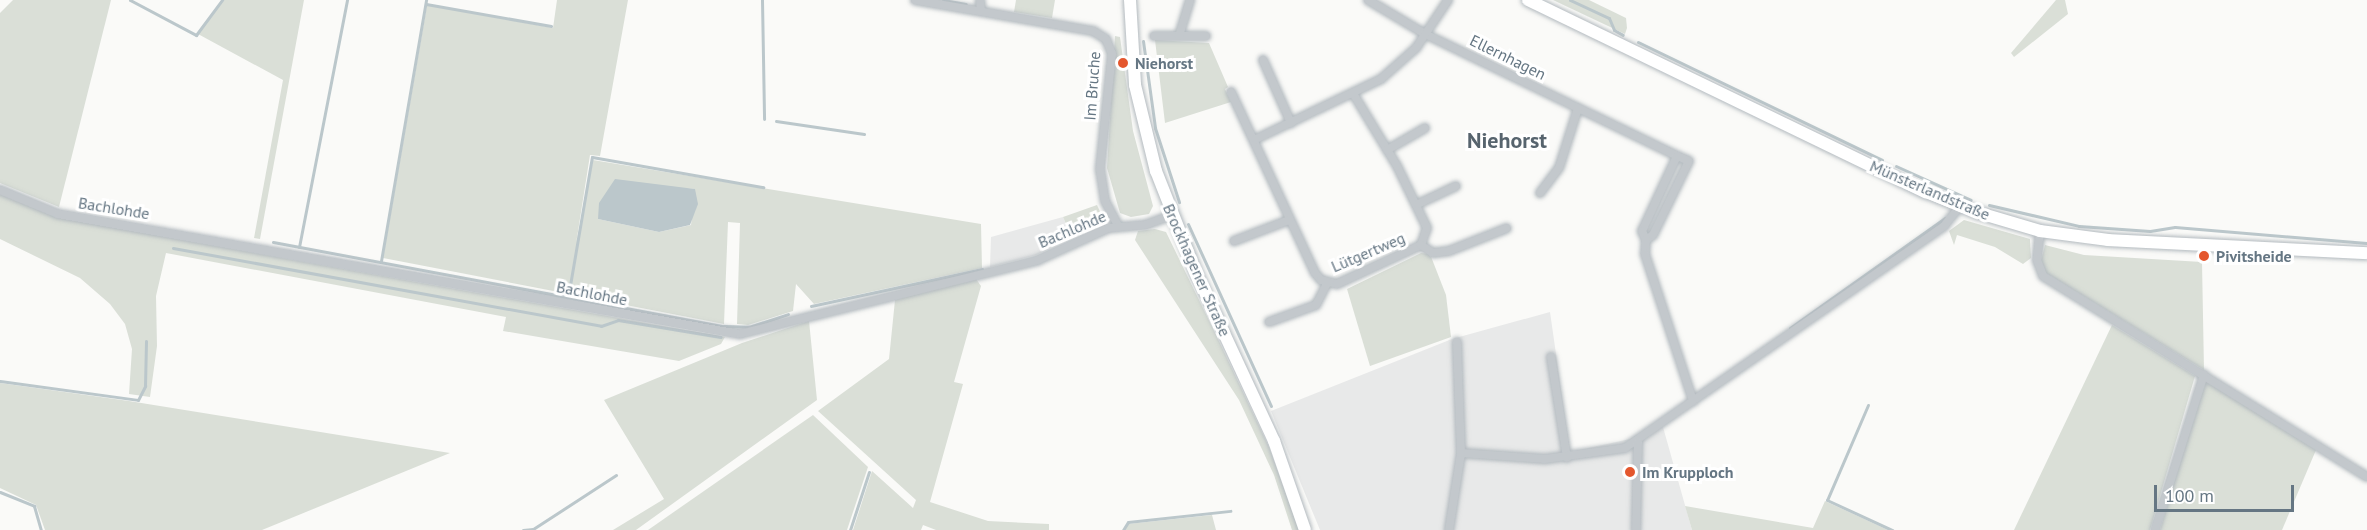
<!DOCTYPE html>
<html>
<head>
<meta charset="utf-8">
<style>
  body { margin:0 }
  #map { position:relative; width:2367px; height:530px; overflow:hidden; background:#fafaf8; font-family:"PT Sans",sans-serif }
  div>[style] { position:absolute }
  .built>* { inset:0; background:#e8e9e9 }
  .green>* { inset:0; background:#dadfd7 }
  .water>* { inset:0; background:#bbc7cb }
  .stream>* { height:3px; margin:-1.5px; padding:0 1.5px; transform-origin:1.5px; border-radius:1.5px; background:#bbc7cb }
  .roads { filter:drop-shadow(0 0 2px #b3babf) drop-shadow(0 0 2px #b3babf) }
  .street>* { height:8px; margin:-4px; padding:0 4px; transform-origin:4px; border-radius:4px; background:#c3c8cc }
  .secondary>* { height:12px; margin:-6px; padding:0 6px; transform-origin:6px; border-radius:6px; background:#fff }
  .dots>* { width:16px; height:16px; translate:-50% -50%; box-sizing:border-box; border:3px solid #fff; border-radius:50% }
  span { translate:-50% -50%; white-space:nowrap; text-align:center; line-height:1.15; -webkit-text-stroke:6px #fff; paint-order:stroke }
  .street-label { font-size:16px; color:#657683 }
  .poi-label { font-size:16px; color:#657683; font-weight:700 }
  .left { translate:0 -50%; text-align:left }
  .district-label { font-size:22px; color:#57646e; font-weight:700 }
  .scale { position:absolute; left:2154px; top:485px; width:140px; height:27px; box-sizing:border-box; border:3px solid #657683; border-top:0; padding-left:8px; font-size:18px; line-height:21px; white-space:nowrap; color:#657683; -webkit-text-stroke:4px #fff; paint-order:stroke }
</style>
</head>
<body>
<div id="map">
  <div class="built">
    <div style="clip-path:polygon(1063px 217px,1072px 238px,1036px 255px,990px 267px,991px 237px)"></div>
    <div style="clip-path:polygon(1550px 312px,1570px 452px,1630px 439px,1661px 420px,1692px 530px,1320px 530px,1271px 411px,1452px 339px)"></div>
  </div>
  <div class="green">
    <div style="clip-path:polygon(13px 0,111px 0,59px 207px,0 183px,0 13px)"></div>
    <div style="clip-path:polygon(223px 0,304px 0,260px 239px,254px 238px,283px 80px,198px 34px)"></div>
    <div style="clip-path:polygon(evenodd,557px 0,628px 0,600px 156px,590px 155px,576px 244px,593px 160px,981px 224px,982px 268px,814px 304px,796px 284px,793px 311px,748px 325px,737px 324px,740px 223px,728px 222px,724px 324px,383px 258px,427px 5px,553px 28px,557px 0,664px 187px,695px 189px,691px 225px,659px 232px,598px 219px,664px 187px)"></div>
    <div style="clip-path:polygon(1016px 0,1055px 0,1052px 18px,1014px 12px)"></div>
    <div style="clip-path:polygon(1553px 0,1589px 0,1626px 18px,1627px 28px,1625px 34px)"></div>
    <div style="clip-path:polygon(2056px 0,2065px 0,2068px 14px,2014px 57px,2011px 53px)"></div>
    <div style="clip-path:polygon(1115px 36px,1120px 37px,1133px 131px,1153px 206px,1149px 214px,1131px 217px,1120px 213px,1107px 168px)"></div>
    <div style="clip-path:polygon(1155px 40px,1209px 43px,1228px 87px,1225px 89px,1231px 102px,1165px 123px)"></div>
    <div style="clip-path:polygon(0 194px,58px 218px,725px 337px,721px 344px,679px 361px,503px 331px,506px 317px,166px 253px,156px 296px,157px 346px,150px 397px,129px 394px,132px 349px,125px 324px,110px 304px,80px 278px,0 239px)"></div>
    <div style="clip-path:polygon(1097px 205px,1103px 218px,1098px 227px,1072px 238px,1063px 217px)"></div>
    <div style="clip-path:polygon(1964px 220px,2030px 239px,2031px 258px,2023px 264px,1995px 247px,1957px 235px,1954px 245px,1949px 231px)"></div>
    <div style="clip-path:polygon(1155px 229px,1166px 232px,1218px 339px,1269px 447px,1299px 530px,1292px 530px,1274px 475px,1239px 400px,1135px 240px,1138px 231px)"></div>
    <div style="clip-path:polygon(2045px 245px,2084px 255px,2202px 262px,2204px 370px,2046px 273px,2041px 261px)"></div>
    <div style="clip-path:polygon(1421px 253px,1430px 254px,1446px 295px,1451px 337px,1370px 366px,1347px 289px)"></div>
    <div style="clip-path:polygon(976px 279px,981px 286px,954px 382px,963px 384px,930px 502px,988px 521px,1049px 524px,1049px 530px,936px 530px,923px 525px,921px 530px,853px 530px,872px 471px,913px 508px,916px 500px,818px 411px,889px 359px,895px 300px)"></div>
    <div style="clip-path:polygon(809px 321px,817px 400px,636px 530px,613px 530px,664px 499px,604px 400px,742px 343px)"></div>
    <div style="clip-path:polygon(2112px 325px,2195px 376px,2150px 530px,2014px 530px)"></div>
    <div style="clip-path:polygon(2207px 382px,2316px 450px,2282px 530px,2160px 530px,2203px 384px)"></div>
    <div style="clip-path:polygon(0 383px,129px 401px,450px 453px,262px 530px,45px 530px,36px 505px,0 488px)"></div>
    <div style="clip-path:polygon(813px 415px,868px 467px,847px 530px,648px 530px)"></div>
    <div style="clip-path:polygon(1825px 501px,1888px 530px,1692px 530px,1685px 506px,1813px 528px)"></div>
    <div style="clip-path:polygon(1212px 515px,1216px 530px,1124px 530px,1128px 524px)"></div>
  </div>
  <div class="water">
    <div style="clip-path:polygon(615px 179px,695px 189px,698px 204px,690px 225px,659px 232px,598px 219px,599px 203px)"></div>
  </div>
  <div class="stream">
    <div style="left:130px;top:0;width:75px;rotate:27.9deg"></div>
    <div style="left:196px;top:35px;width:44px;rotate:-53.4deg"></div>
    <div style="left:762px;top:0;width:119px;rotate:89deg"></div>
    <div style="left:943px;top:0;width:23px;rotate:10deg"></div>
    <div style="left:1570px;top:0;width:43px;rotate:24.8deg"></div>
    <div style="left:1609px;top:18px;width:13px;rotate:67deg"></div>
    <div style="left:1614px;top:30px;width:10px;rotate:29deg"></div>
    <div style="left:426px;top:4px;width:127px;rotate:10deg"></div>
    <div style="left:1143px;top:41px;width:88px;rotate:82.1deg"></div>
    <div style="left:1155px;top:128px;width:78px;rotate:72deg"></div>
    <div style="left:1638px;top:42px;width:271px;rotate:25.8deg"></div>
    <div style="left:776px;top:121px;width:89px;rotate:8.4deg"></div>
    <div style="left:1896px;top:166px;width:82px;rotate:24.4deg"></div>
    <div style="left:1989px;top:205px;width:92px;rotate:13.1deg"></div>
    <div style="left:2079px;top:226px;width:71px;rotate:4deg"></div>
    <div style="left:2150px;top:231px;width:25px;rotate:-9deg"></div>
    <div style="left:2175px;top:227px;width:193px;rotate:4.8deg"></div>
    <div style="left:1188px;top:224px;width:200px;rotate:65.5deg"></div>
    <div style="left:273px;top:242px;width:459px;rotate:10.6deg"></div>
    <div style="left:724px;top:326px;width:25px;rotate:2deg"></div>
    <div style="left:749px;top:327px;width:41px;rotate:-18.4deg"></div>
    <div style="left:299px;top:247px;width:252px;rotate:-79deg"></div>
    <div style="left:173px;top:248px;width:435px;rotate:10.3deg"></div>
    <div style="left:601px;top:326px;width:18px;rotate:-19deg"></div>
    <div style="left:618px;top:320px;width:104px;rotate:9.4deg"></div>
    <div style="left:381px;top:261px;width:265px;rotate:-80.2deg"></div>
    <div style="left:568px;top:297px;width:142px;rotate:-80.3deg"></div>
    <div style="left:592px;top:157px;width:174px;rotate:10deg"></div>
    <div style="left:811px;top:306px;width:175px;rotate:-12.2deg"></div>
    <div style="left:1790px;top:328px;width:190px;rotate:-35.4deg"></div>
    <div style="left:0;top:381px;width:139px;rotate:7.8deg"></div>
    <div style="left:138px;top:400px;width:16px;rotate:-63deg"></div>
    <div style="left:145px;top:386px;width:45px;rotate:-88.7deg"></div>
    <div style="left:1868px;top:405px;width:103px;rotate:113.3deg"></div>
    <div style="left:1827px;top:500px;width:72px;rotate:24.8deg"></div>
    <div style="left:0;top:492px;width:37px;rotate:22deg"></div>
    <div style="left:34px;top:506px;width:25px;rotate:74deg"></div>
    <div style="left:523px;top:530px;width:10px;rotate:-6deg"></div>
    <div style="left:533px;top:529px;width:99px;rotate:-33deg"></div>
    <div style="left:850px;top:530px;width:61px;rotate:-71.9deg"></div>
    <div style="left:1123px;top:530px;width:9px;rotate:-58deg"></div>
    <div style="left:1128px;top:522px;width:103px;rotate:-6.2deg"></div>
  </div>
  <div class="roads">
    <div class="street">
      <div style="left:915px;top:0;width:181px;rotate:9.9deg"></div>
      <div style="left:1093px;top:31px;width:15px;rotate:32deg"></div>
      <div style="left:1106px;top:39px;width:16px;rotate:68deg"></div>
      <div style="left:1112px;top:54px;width:116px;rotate:96deg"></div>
      <div style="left:1100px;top:169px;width:32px;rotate:81deg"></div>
      <div style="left:1105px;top:201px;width:27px;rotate:62deg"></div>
      <div style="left:980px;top:0;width:11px;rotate:85deg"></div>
      <div style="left:1368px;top:0;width:66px;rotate:30.8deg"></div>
      <div style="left:1425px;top:34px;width:280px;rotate:25.8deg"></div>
      <div style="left:1677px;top:156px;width:83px;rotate:115deg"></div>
      <div style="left:1642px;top:231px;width:10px;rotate:66deg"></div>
      <div style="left:1646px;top:240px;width:9px;rotate:-36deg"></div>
      <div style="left:1653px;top:235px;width:82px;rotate:-64.1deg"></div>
      <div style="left:1689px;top:161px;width:13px;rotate:-157deg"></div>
      <div style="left:1154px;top:36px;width:52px"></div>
      <div style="left:1179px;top:36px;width:38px;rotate:-73deg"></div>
      <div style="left:1263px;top:60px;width:69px;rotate:66deg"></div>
      <div style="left:1231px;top:92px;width:200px;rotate:65.1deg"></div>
      <div style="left:1315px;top:273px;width:9px;rotate:49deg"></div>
      <div style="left:1321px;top:280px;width:16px;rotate:14deg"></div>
      <div style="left:1337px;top:284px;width:93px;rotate:-24.9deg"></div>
      <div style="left:1421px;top:245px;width:18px;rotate:-71deg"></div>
      <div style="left:1427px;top:228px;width:69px;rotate:-115.8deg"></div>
      <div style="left:1397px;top:166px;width:83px;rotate:-121.2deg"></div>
      <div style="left:1256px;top:139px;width:139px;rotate:-25.6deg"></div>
      <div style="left:1381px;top:79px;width:47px;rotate:-41.5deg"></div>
      <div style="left:1416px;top:48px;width:58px;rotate:-56.3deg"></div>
      <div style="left:1387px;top:150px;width:44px;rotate:-30.1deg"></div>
      <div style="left:0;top:190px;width:63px;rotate:22.5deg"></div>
      <div style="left:58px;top:214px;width:692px;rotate:9.98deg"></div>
      <div style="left:740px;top:334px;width:307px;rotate:-13.9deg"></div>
      <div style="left:1038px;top:260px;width:78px;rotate:-24.3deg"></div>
      <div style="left:1109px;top:228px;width:36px;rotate:-5deg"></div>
      <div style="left:1145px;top:225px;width:29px;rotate:-20deg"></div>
      <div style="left:1540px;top:193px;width:31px;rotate:-53deg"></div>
      <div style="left:1559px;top:168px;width:63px;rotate:-72.4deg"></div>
      <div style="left:1418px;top:204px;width:42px;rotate:-25.3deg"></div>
      <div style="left:2040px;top:231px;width:29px;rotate:96deg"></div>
      <div style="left:2037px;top:260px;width:17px;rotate:69deg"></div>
      <div style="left:2043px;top:276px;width:381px;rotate:31.8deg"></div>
      <div style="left:1646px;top:240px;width:14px;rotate:94deg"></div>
      <div style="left:1645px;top:254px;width:155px;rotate:71.9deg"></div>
      <div style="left:1234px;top:241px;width:59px;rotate:-20.9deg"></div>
      <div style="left:1421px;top:245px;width:14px;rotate:34deg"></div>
      <div style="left:1433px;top:253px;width:16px;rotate:-7deg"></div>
      <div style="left:1449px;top:251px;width:62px;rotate:-21.6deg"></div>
      <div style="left:1269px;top:322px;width:50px;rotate:-19.9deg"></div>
      <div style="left:1316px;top:305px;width:25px;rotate:-63deg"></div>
      <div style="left:1551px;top:357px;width:102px;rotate:81deg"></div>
      <div style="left:1461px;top:453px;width:84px;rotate:4.1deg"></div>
      <div style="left:1545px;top:459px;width:81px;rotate:-7.8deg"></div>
      <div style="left:1625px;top:448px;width:389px;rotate:-34.8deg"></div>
      <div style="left:1944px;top:226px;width:26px;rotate:-51deg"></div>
      <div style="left:1449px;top:530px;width:78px;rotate:-81.1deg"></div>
      <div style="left:1461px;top:453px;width:111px;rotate:-92.1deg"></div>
      <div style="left:1636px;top:530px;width:88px;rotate:-88.7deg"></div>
      <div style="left:2155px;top:530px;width:163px;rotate:-72.5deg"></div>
    </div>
    <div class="secondary">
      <div style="left:1130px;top:0;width:85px;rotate:86.6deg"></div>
      <div style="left:1135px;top:85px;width:89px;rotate:76.3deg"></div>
      <div style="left:1156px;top:171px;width:112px;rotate:68.5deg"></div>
      <div style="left:1197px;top:275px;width:183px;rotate:65.1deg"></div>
      <div style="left:1274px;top:441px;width:94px;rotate:70.8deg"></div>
      <div style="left:1528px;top:0;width:442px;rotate:25.8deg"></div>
      <div style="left:1926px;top:192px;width:54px;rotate:21.8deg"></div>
      <div style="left:1976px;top:212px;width:67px;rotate:16.5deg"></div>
      <div style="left:2040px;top:231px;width:69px;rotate:7.5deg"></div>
      <div style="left:2108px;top:240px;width:259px;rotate:2.9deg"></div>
    </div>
  </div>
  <div class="dots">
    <div style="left:1123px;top:63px;background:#e4572e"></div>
    <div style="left:2204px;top:256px;background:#e4572e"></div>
    <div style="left:1630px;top:472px;background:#e4572e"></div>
  </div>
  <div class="street-label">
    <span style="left:1508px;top:57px;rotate:26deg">Ellernhagen</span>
    <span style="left:1092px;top:86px;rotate:-86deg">Im Bruche</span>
    <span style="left:1930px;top:190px;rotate:23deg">Münsterlandstraße</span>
    <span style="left:114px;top:208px;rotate:9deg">Bachlohde</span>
    <span style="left:1072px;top:229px;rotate:-23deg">Bachlohde</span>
    <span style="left:1368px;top:252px;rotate:-23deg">Lütgertweg</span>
    <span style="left:1197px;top:270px;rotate:66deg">Brockhagener Straße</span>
    <span style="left:592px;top:293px;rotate:11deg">Bachlohde</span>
  </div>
  <div class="poi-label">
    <span class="left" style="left:1135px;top:63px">Niehorst</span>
    <span class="left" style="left:2216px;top:256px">Pivitsheide</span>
    <span class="left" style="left:1642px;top:472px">Im Krupploch</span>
  </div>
  <div class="district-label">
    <span style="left:1507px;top:141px">Niehorst</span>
  </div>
  <div class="scale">100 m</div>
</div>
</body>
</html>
